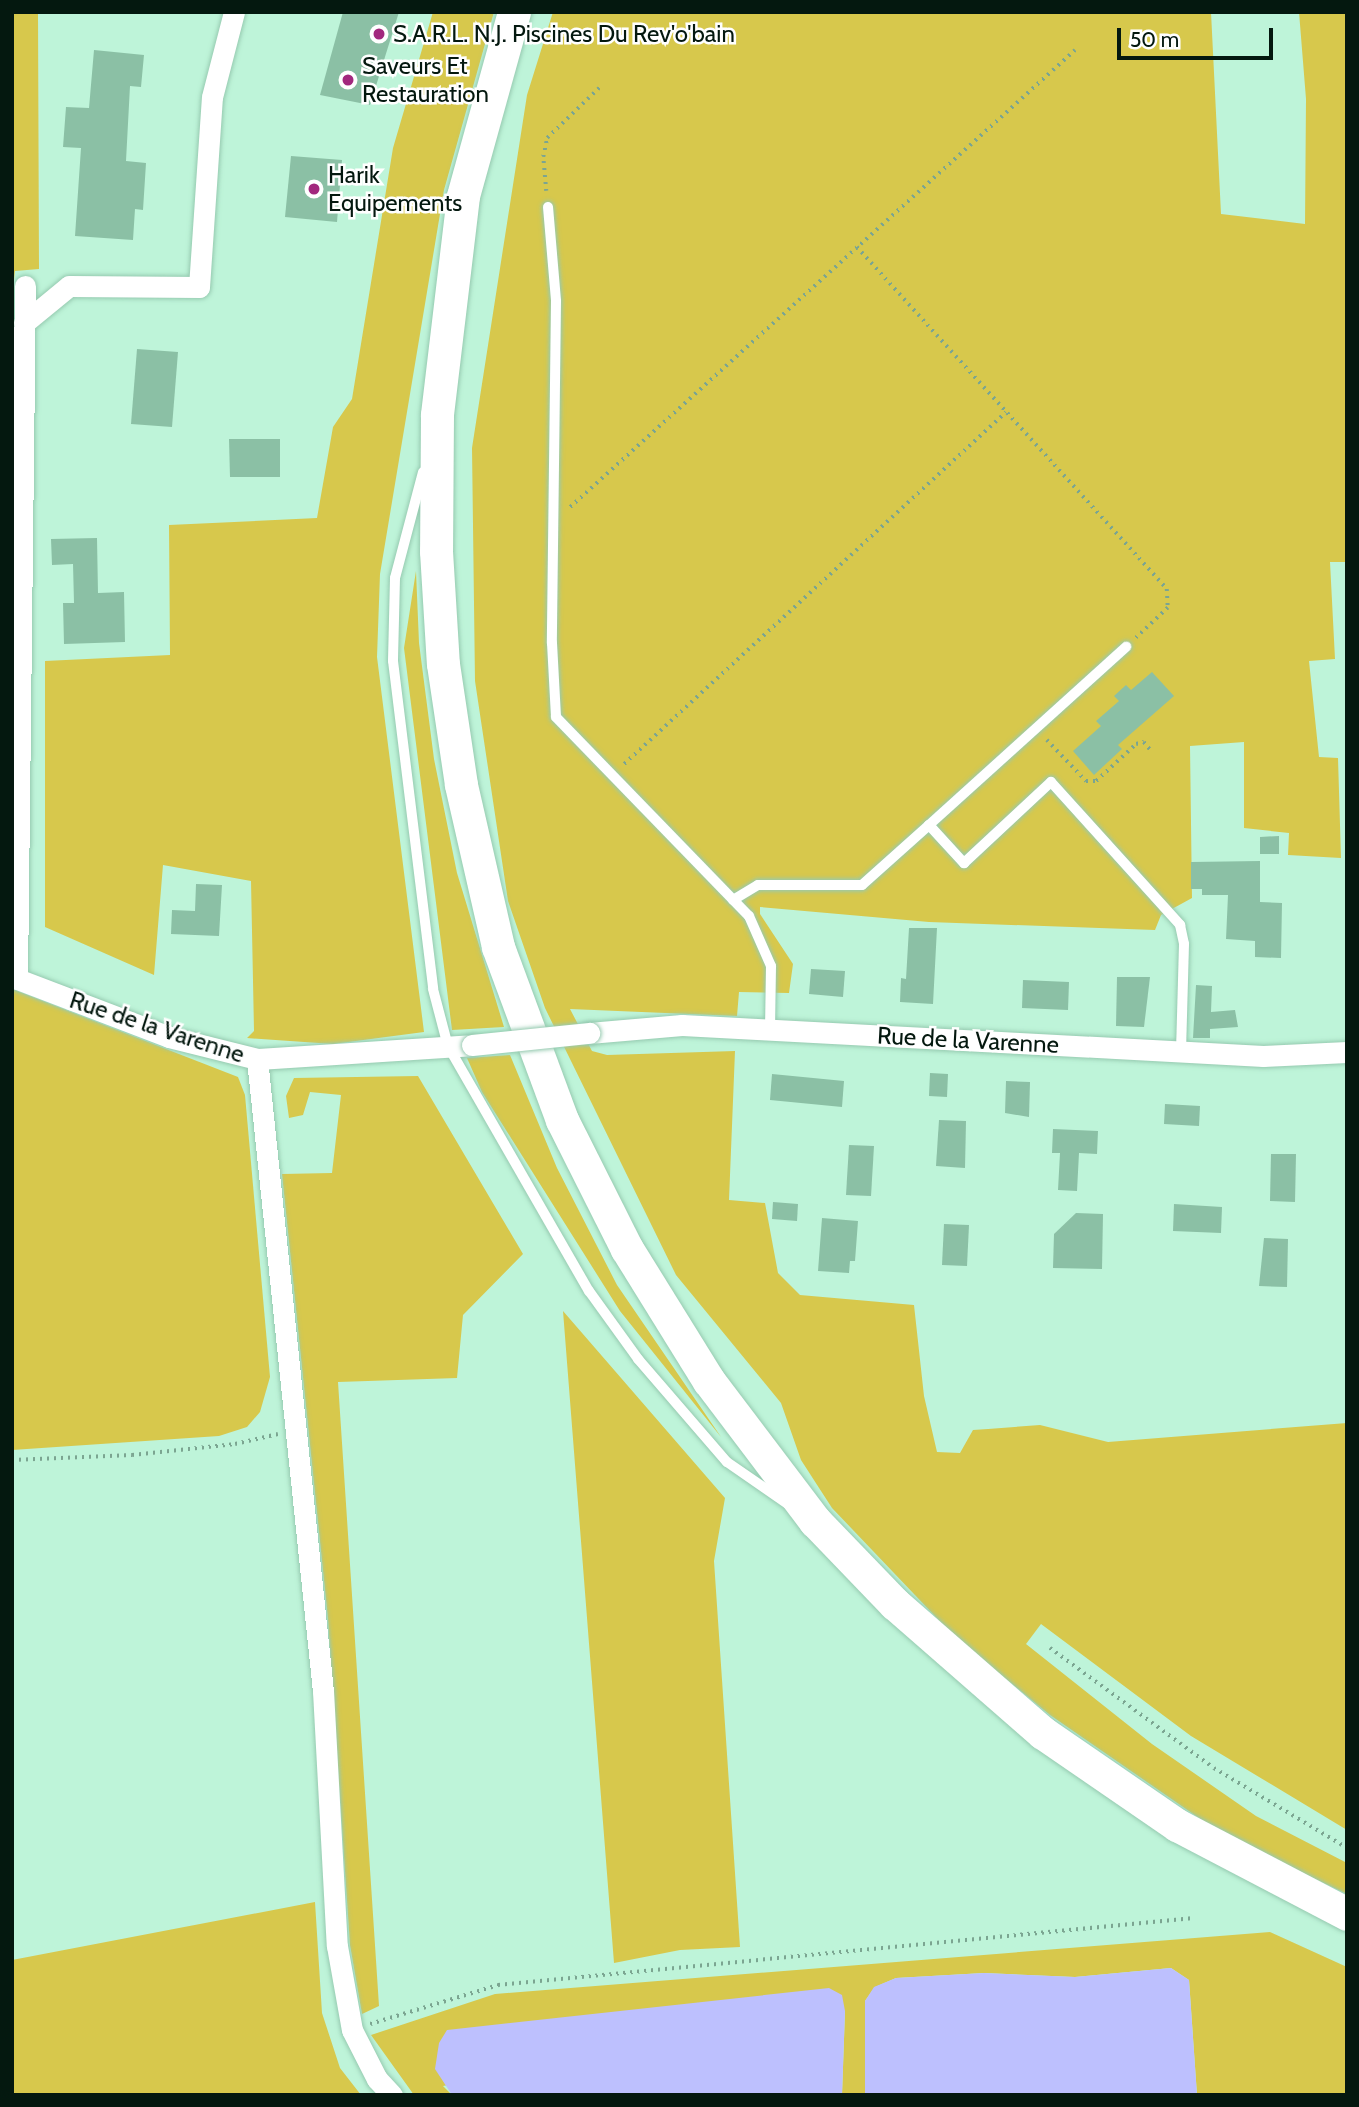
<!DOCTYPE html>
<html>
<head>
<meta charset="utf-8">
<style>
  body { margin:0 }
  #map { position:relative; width:1359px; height:2107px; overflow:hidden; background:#bef4d9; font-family:Cabin,sans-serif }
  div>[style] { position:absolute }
  .green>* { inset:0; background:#d7c84c }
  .water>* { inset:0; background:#bdc0fe }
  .building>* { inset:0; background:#8bc0a5 }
  .path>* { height:3.5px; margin-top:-1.75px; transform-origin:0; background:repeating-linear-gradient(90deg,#7ba591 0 2px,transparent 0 7px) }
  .roads { filter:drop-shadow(0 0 2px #96cab0) drop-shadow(0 0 2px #96cab0) }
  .service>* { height:10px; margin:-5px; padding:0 5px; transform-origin:5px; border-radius:5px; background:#fff }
  .minor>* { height:21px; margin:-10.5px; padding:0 10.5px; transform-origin:10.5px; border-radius:10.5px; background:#fff }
  .primary>* { height:33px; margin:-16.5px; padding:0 16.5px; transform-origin:16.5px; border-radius:16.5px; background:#fff }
  .bridges { filter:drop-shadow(0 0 2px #96cab0) drop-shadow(0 0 2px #96cab0) }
  .minor-bridge>* { height:21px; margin:-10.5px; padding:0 10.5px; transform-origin:10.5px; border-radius:10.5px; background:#fff }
  .dots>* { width:19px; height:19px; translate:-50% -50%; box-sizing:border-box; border:4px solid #fff; border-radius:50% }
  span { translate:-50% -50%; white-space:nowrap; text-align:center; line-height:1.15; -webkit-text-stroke:5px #fff; paint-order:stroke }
  .poi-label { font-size:24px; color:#04180f }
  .left { translate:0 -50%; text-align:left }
  .street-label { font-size:24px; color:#04180f }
  .frame { position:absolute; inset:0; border:14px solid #04180f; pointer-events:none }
  .scale { position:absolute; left:1117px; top:28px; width:156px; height:32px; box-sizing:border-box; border:4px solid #04180f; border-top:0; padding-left:9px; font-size:21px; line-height:24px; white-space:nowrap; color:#04180f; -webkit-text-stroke:5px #fff; paint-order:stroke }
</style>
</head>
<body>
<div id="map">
  <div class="green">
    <div style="clip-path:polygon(12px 12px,38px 12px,39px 269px,15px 271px,12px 298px)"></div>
    <div style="clip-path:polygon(433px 12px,494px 12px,444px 190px,380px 574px,377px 657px,424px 1032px,333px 1044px,247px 1038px,254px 1031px,251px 881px,163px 865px,154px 975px,45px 927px,45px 661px,170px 655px,169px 525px,317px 518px,333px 427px,352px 399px,393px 148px)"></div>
    <div style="clip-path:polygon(553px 12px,1211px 12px,1221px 214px,1305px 224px,1306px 99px,1299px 12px,1347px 12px,1347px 562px,1330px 562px,1335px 659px,1309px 661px,1319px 757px,1338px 758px,1341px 858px,1288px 855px,1289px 833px,1244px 828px,1244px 742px,1190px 746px,1192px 898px,1161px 915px,1155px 930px,929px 922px,760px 907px,760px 914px,793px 964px,789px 993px,739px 992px,737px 1016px,570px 1009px,592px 1051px,607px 1055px,735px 1051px,729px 1200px,765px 1203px,778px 1273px,800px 1295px,914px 1305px,924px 1396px,937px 1452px,960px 1453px,973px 1430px,988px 1429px,1040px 1425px,1108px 1442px,1347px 1423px,1347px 1830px,1191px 1736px,1041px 1624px,1026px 1644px,1152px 1744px,1256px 1816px,1347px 1863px,1347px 1894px,1225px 1836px,1050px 1715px,954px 1636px,832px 1508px,801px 1460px,781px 1403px,676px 1275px,545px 1008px,508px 901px,475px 681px,472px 448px,527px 95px)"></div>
    <div style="clip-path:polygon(416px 571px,419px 643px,434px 759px,457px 873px,504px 1027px,452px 1030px,404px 648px)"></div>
    <div style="clip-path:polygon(12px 989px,238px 1077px,245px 1095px,270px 1377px,260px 1412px,247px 1427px,219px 1436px,12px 1450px)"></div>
    <div style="clip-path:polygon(510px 1055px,557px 1168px,617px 1285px,721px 1437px,620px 1311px,482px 1092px,467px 1058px)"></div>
    <div style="clip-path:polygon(418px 1076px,523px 1254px,463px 1315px,457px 1378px,338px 1382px,379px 2006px,362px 2014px,350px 1945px,328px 1619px,282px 1174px,332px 1173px,341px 1095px,310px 1092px,303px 1115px,289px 1118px,286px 1096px,294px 1078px)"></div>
    <div style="clip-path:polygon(563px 1311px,725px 1498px,714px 1561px,740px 1947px,680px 1950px,614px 1963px)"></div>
    <div style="clip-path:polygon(315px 1902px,322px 2013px,340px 2068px,361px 2095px,12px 2095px,12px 1960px)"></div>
    <div style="clip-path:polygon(1270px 1932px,1347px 1967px,1347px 2095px,1197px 2095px,1189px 1980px,1171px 1968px,1075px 1977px,984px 1973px,896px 1978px,875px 1987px,865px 2001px,865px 2095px,842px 2095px,845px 2011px,443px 2086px,452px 2095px,414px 2095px,371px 2035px,495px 1994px)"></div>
  </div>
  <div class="water">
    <div style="clip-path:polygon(1171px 1968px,1189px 1980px,1197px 2095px,865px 2095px,865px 2001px,874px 1987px,896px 1978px,984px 1973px,1075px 1977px)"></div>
    <div style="clip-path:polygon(829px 1988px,842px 1995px,845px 2011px,842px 2095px,452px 2095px,435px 2069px,439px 2043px,447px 2030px)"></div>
  </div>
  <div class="building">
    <div style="clip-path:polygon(343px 12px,399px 12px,370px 105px,320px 95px)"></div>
    <div style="clip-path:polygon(94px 50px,144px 55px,141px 87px,130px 86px,126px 161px,146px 163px,143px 210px,135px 209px,133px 240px,75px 236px,81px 148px,63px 147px,66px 107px,89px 108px)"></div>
    <div style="clip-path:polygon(291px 156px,342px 160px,337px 222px,285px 217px)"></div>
    <div style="clip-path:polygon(137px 349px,178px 352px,172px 427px,131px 424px)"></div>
    <div style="clip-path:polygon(229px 439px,280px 439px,280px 477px,230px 477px)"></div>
    <div style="clip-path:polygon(97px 538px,98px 593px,124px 592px,125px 642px,64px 644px,63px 603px,74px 603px,73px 564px,52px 565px,51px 539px)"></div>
    <div style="clip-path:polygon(1152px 672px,1174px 696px,1118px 745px,1122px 749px,1094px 775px,1073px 751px,1101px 726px,1096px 721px,1119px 701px,1114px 696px,1126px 685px,1131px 690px)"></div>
    <div style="clip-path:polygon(1279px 836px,1279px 854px,1260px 854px,1260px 837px)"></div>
    <div style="clip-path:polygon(1260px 861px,1260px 902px,1282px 903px,1281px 958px,1255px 957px,1255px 941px,1226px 939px,1228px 895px,1202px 895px,1202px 889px,1191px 889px,1191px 862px)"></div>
    <div style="clip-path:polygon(196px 884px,222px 885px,219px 936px,171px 934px,172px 910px,195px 911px)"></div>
    <div style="clip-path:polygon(909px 928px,937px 928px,933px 1004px,900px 1002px,901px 978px,906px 979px)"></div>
    <div style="clip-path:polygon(811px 969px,845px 971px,843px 997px,809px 994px)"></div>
    <div style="clip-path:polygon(1117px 977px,1150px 977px,1144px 1027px,1116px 1026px)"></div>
    <div style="clip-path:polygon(1023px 980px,1069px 982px,1068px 1010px,1022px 1008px)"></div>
    <div style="clip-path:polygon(1196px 985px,1212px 986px,1211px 1012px,1235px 1010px,1238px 1027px,1210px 1029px,1210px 1038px,1193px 1038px)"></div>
    <div style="clip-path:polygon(930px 1073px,948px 1074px,947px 1097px,929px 1096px)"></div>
    <div style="clip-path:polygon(772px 1074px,844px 1081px,842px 1107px,770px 1100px)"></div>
    <div style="clip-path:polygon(1006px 1081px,1030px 1082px,1029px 1117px,1005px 1113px)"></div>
    <div style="clip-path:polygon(1165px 1104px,1200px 1106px,1199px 1126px,1164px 1124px)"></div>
    <div style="clip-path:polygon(939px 1120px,966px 1121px,965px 1168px,936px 1166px)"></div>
    <div style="clip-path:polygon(1053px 1129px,1098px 1131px,1097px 1154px,1079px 1153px,1077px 1191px,1058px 1190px,1060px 1153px,1052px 1153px)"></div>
    <div style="clip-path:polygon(849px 1145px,874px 1146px,871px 1196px,846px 1195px)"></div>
    <div style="clip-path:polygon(1271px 1154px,1296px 1154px,1295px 1202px,1270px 1201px)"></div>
    <div style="clip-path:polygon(773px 1202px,798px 1204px,797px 1221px,772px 1219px)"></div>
    <div style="clip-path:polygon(1174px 1204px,1222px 1207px,1221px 1233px,1173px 1231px)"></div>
    <div style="clip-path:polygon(1076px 1213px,1103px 1214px,1102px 1269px,1053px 1268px,1054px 1234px)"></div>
    <div style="clip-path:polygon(822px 1218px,858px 1221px,855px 1261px,850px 1261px,849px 1273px,818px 1271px)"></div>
    <div style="clip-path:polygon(944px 1224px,969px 1225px,967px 1266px,942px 1265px)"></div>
    <div style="clip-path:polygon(1264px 1238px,1288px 1239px,1287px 1287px,1259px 1286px)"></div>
  </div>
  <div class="path">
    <div style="left:546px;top:191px;width:34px;rotate:-95deg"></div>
    <div style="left:543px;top:157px;width:19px;rotate:-78deg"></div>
    <div style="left:547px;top:138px;width:74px;rotate:-43.9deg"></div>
    <div style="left:857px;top:247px;width:462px;rotate:47.8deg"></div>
    <div style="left:1167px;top:589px;width:19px;rotate:87deg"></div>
    <div style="left:1168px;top:608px;width:45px;rotate:136.8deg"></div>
    <div style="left:570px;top:507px;width:681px;rotate:-42.14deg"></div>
    <div style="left:1047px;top:740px;width:57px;rotate:46.4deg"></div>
    <div style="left:1086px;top:781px;width:10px"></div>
    <div style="left:1096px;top:781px;width:54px;rotate:-42.8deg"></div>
    <div style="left:1136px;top:744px;width:8px;rotate:-14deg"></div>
    <div style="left:1144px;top:742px;width:13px;rotate:51deg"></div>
    <div style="left:624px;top:764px;width:519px;rotate:-42.66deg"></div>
    <div style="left:12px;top:1460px;width:120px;rotate:-2.4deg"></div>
    <div style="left:132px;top:1455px;width:104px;rotate:-6.1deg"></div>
    <div style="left:235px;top:1444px;width:44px;rotate:-13.1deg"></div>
    <div style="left:1050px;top:1648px;width:203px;rotate:36.2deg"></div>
    <div style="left:1214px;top:1768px;width:155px;rotate:31deg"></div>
    <div style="left:370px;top:2024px;width:134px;rotate:-16.9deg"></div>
    <div style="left:498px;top:1985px;width:699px;rotate:-5.5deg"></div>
  </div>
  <div class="roads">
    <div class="service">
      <div style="left:548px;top:207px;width:94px;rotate:85.1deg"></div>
      <div style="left:556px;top:301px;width:342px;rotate:90.7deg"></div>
      <div style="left:552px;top:643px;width:74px;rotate:86.9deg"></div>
      <div style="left:556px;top:717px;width:277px;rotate:45.9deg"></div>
      <div style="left:749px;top:916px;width:55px;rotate:66.3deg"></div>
      <div style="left:771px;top:966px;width:63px;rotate:90.9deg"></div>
      <div style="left:423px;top:472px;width:110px;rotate:104.8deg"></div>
      <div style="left:395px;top:578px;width:83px;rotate:91.4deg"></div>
      <div style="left:393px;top:661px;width:330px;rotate:83deg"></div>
      <div style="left:433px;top:989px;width:59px;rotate:75.3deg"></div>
      <div style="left:448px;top:1046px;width:283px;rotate:60.1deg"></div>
      <div style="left:589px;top:1291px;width:84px;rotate:54.2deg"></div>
      <div style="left:638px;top:1359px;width:136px;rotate:49.2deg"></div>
      <div style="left:727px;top:1462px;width:75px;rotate:34.7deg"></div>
      <div style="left:929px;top:825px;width:266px;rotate:-42.1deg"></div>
      <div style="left:733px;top:900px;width:29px;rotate:-31deg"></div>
      <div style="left:758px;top:885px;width:104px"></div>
      <div style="left:862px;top:885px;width:90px;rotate:-41.8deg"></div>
      <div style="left:929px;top:825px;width:52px;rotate:47.4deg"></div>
      <div style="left:964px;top:863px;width:119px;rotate:-43deg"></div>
      <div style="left:1051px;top:782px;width:193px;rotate:47.9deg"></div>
      <div style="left:1180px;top:925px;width:19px;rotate:78deg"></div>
      <div style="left:1184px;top:944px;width:108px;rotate:91.6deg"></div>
    </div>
    <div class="minor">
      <div style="left:24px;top:323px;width:58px;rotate:-39.4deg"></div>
      <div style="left:69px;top:286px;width:130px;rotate:0.4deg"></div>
      <div style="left:199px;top:287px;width:190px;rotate:-86.1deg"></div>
      <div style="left:212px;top:97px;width:88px;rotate:-75.5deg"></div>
      <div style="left:12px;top:977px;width:168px;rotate:20.9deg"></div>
      <div style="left:169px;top:1037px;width:91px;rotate:14deg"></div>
      <div style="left:257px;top:1059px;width:215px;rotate:-3.7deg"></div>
      <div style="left:17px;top:979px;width:693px;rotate:-89.34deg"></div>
      <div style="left:589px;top:1033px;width:93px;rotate:-4.9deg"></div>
      <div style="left:682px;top:1025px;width:582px;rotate:3.05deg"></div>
      <div style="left:1263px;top:1056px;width:84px;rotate:-2.7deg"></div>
      <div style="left:257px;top:1059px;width:635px;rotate:84.04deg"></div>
      <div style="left:323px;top:1691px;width:255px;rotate:86.9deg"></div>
      <div style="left:337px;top:1946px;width:85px;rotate:79.9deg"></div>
      <div style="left:352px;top:2030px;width:55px;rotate:63deg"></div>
      <div style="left:377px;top:2079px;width:22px;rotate:47deg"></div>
    </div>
    <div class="primary">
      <div style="left:514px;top:12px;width:191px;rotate:105.5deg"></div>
      <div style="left:463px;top:196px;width:221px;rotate:96.8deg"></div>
      <div style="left:437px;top:415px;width:136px;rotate:90.4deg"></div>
      <div style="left:436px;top:551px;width:113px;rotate:86.5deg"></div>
      <div style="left:443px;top:664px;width:122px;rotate:81.5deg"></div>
      <div style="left:461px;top:785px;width:166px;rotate:77.1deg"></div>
      <div style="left:498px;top:947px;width:184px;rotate:69.7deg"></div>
      <div style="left:562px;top:1120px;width:144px;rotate:63.3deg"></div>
      <div style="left:627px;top:1249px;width:155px;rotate:58.2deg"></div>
      <div style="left:709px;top:1381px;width:176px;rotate:52.9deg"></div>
      <div style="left:815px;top:1521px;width:115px;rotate:46.1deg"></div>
      <div style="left:895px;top:1604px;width:196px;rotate:41.1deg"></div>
      <div style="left:1043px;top:1733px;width:163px;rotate:34.5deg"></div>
      <div style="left:1177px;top:1825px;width:192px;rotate:27.6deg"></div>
    </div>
  </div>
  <div class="bridges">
    <div class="minor-bridge">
      <div style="left:472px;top:1045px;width:118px;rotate:-5.9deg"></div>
    </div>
  </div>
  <div class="dots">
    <div style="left:379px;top:34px;background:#a2287e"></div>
    <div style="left:348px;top:80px;background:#a2287e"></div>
    <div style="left:314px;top:189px;background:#a2287e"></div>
  </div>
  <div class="poi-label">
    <span class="left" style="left:393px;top:34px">S.A.R.L. N.J. Piscines Du Rev'o'bain</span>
    <span class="left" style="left:362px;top:80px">Saveurs Et<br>Restauration</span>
    <span class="left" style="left:328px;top:189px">Harik<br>Equipements</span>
  </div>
  <div class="street-label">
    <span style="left:157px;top:1027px;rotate:18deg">Rue de la Varenne</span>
    <span style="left:968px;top:1040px;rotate:3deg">Rue de la Varenne</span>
  </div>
  <div class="frame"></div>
  <div class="scale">50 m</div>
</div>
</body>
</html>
